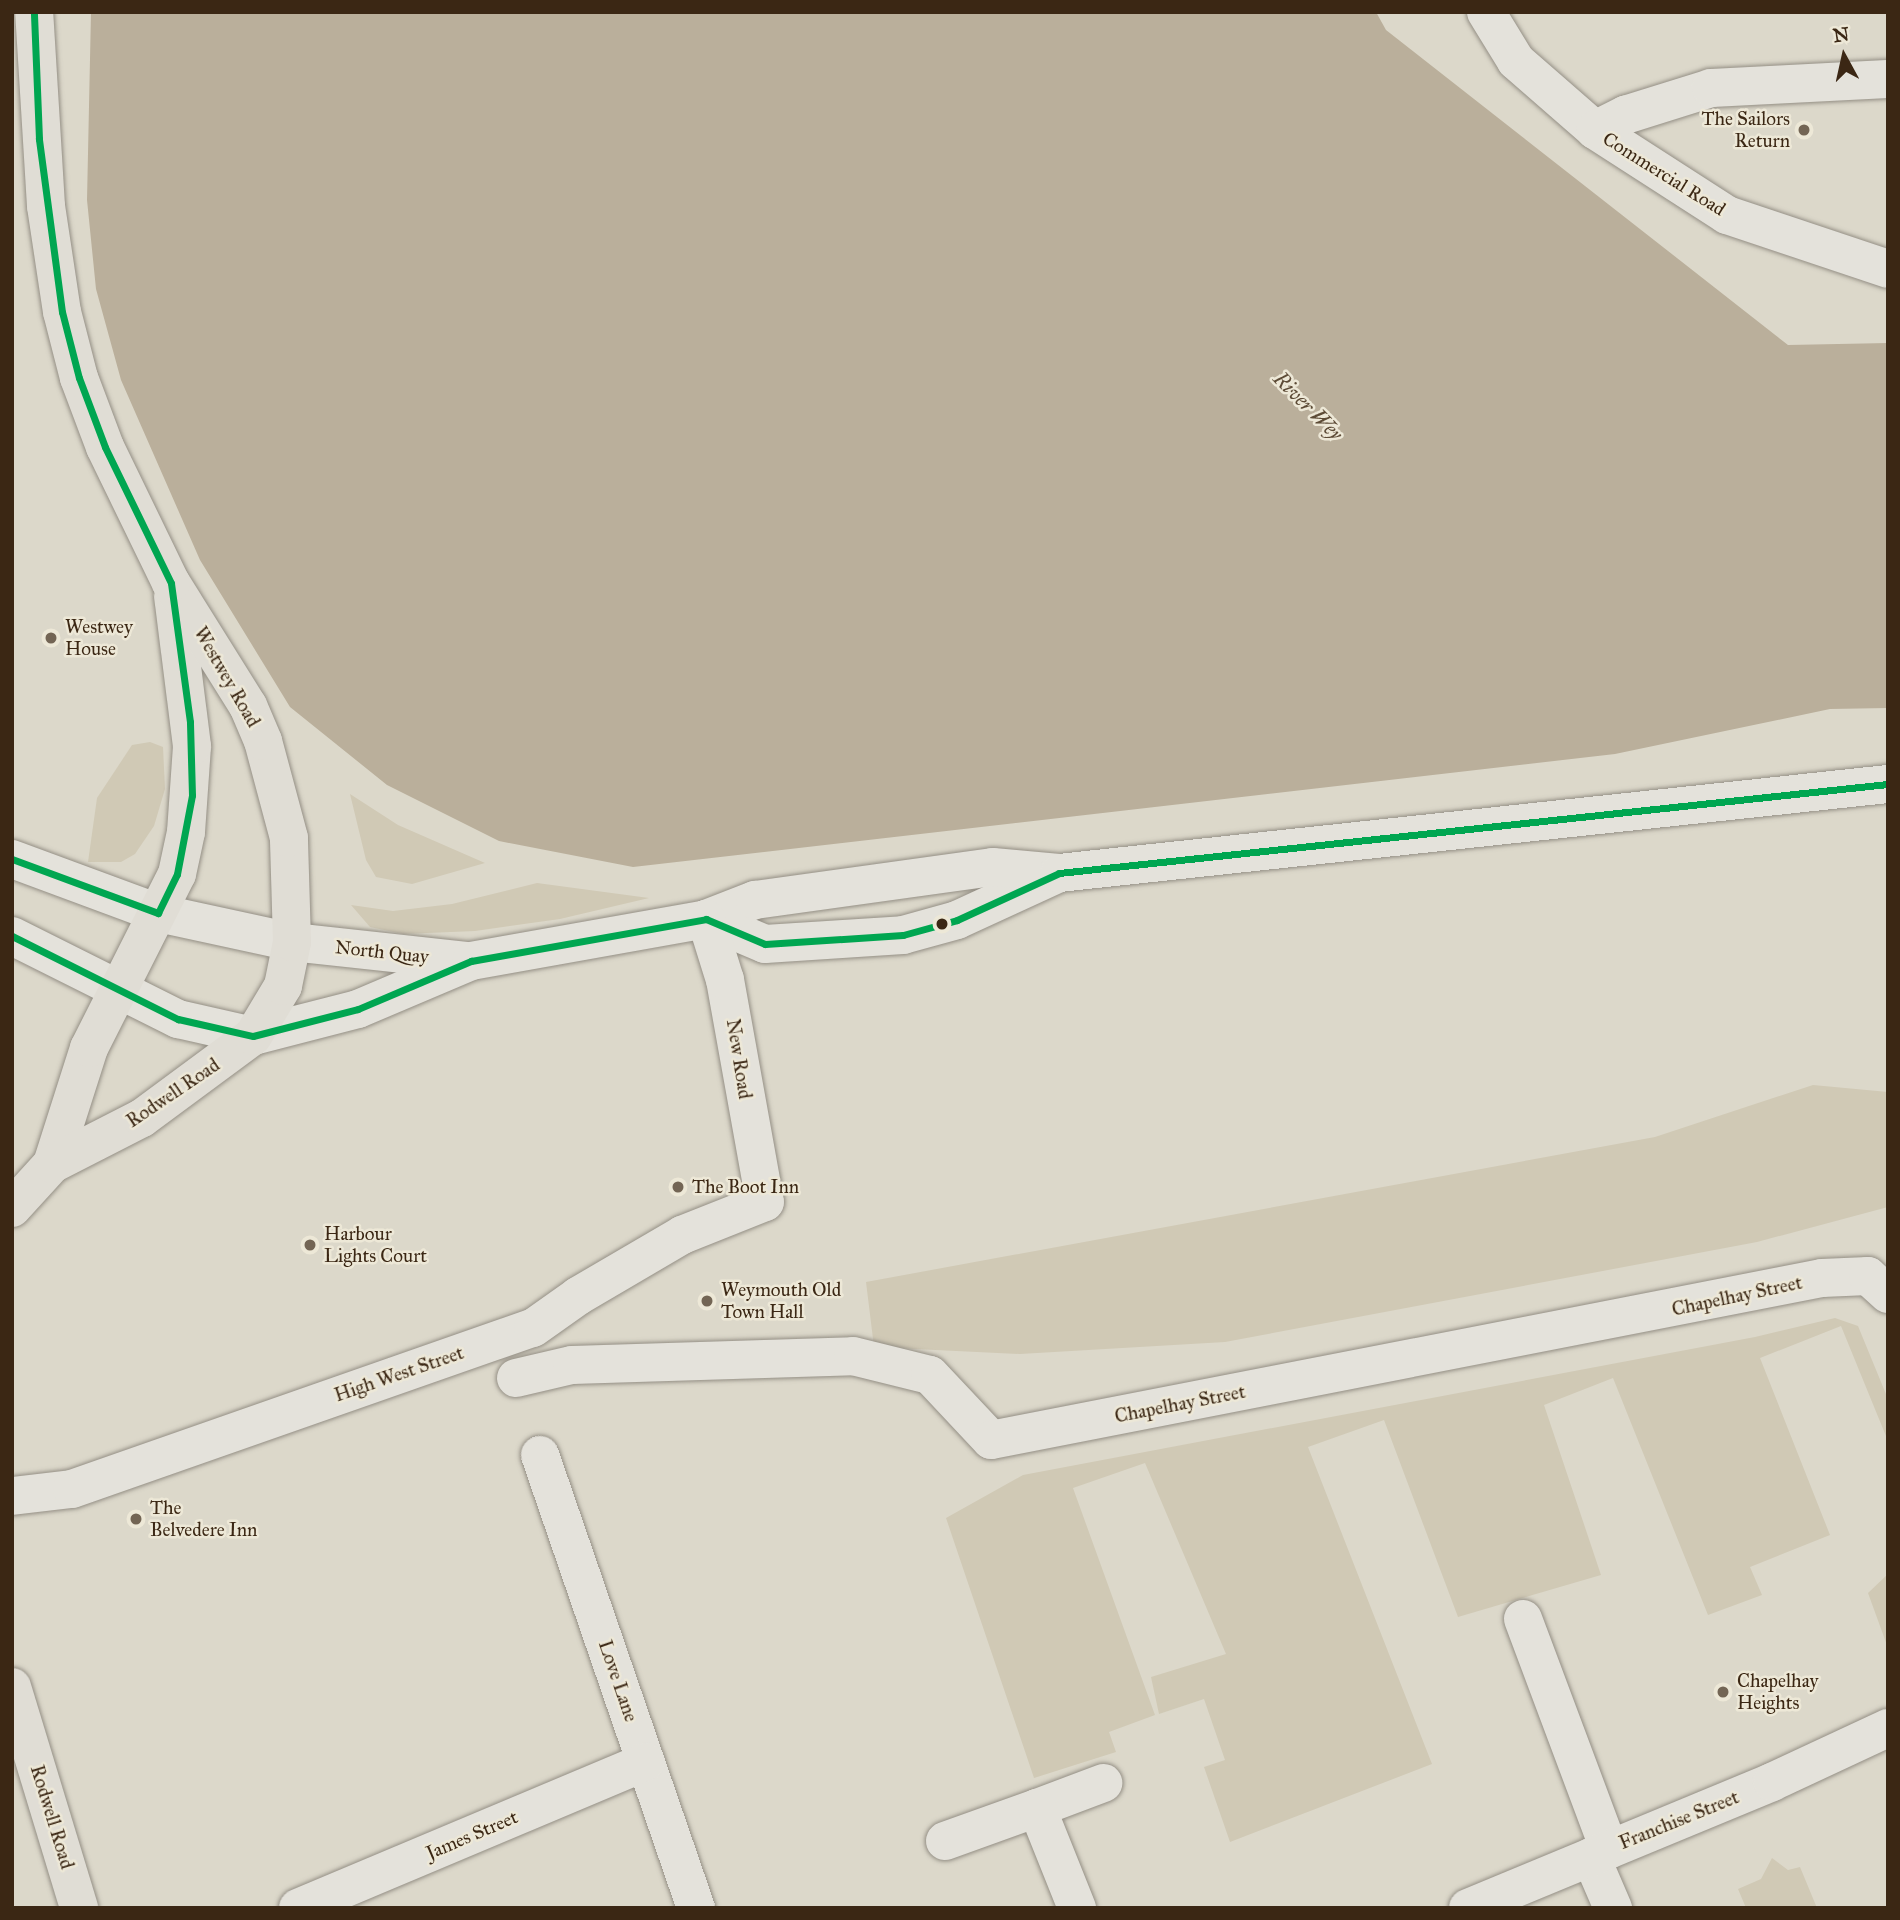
<!DOCTYPE html>
<html>
<head>
<meta charset="utf-8">
<style>
  body { margin:0 }
  #map { position:relative; width:1900px; height:1920px; overflow:hidden; background:#dcd8ca; font-family:"IM FELL Great Primer",serif }
  div>[style] { position:absolute }
  .green>* { inset:0; background:#d0c9b5 }
  .water>* { inset:0; background:#baaf9b }
  .roads { filter:drop-shadow(0 0 2px #948f85) drop-shadow(0 0 2px #948f85) }
  .street>* { height:38px; margin:-19px; padding:0 19px; transform-origin:19px; border-radius:19px; background:#e4e2db }
  .highway>* { height:38px; margin:-19px; padding:0 19px; transform-origin:19px; border-radius:19px; background:#e0ddd5 }
  .bus-1>* { height:7px; margin:-3.5px; padding:0 3.5px; transform-origin:3.5px; border-radius:3.5px; background:#00a651 }
  .dots>* { width:19px; height:19px; translate:-50% -50%; box-sizing:border-box; border:4px solid #ede8d7; border-radius:50% }
  span { translate:-50% -50%; white-space:nowrap; text-align:center; line-height:1.15; -webkit-text-stroke:5px #ede8d7; paint-order:stroke }
  .poi-label { font-size:19px; color:#3b2714 }
  .right { translate:-100% -50%; text-align:right }
  .left { translate:0 -50%; text-align:left }
  .street-label { font-size:19px; color:#3b2714 }
  .water-label { font-size:21px; color:#5d4b36; font-style:italic }
  .frame { position:absolute; inset:0; border:14px solid #3b2714; pointer-events:none }
  .north { position:absolute; left:1809px; top:21px; width:70px; height:70px; -webkit-text-stroke:5px #ede8d7; paint-order:stroke; rotate:352deg; font-size:19px; font-weight:700; line-height:28px; text-align:center; color:#3b2714 }
  .north::after { content:''; display:block; margin:auto; width:24px; height:32px; background:#3b2714; clip-path:polygon(50% 0,100% 100%,50% 72%,0 100%) }
</style>
</head>
<body>
<div id="map">
  <div class="green">
    <div style="clip-path:polygon(150px 742px,163px 747px,165px 789px,154px 826px,135px 854px,121px 862px,88px 862px,97px 798px,132px 745px)"></div>
    <div style="clip-path:polygon(350px 794px,398px 825px,485px 863px,412px 884px,376px 877px,366px 860px)"></div>
    <div style="clip-path:polygon(537px 883px,649px 898px,560px 919px,475px 931px,403px 934px,370px 927px,351px 905px,393px 911px,452px 904px)"></div>
    <div style="clip-path:polygon(1813px 1085px,1888px 1092px,1888px 1207px,1757px 1242px,1225px 1342px,1020px 1354px,874px 1347px,866px 1282px,1655px 1137px)"></div>
    <div style="clip-path:polygon(1835px 1318px,1858px 1326px,1888px 1399px,1888px 1441px,1841px 1326px,1760px 1358px,1830px 1535px,1750px 1567px,1762px 1595px,1708px 1615px,1613px 1378px,1544px 1405px,1601px 1575px,1458px 1617px,1384px 1420px,1308px 1447px,1432px 1764px,1230px 1842px,1204px 1767px,1225px 1760px,1204px 1699px,1159px 1714px,1151px 1677px,1226px 1654px,1145px 1463px,1073px 1488px,1155px 1715px,1109px 1732px,1116px 1752px,1034px 1778px,946px 1518px,1023px 1475px,1755px 1337px)"></div>
    <div style="clip-path:polygon(1888px 1574px,1888px 1648px,1868px 1593px)"></div>
    <div style="clip-path:polygon(1772px 1858px,1788px 1870px,1800px 1867px,1817px 1908px,1746px 1908px,1738px 1889px,1761px 1879px)"></div>
  </div>
  <div class="water">
    <div style="clip-path:polygon(91px 12px,1376px 12px,1386px 30px,1788px 345px,1888px 343px,1888px 708px,1830px 709px,1615px 754px,633px 867px,499px 841px,387px 785px,290px 707px,200px 560px,121px 380px,96px 289px,87px 200px)"></div>
  </div>
  <div class="roads">
    <div class="street">
      <div style="left:1486px;top:12px;width:57px;rotate:58.5deg"></div>
      <div style="left:1516px;top:61px;width:105px;rotate:41.1deg"></div>
      <div style="left:1595px;top:130px;width:157px;rotate:32.8deg"></div>
      <div style="left:1727px;top:215px;width:170px;rotate:18.5deg"></div>
      <div style="left:1595px;top:130px;width:34px;rotate:-27deg"></div>
      <div style="left:1625px;top:115px;width:90px;rotate:-17.4deg"></div>
      <div style="left:1711px;top:88px;width:177px;rotate:-2.9deg"></div>
      <div style="left:12px;top:859px;width:156px;rotate:20.3deg"></div>
      <div style="left:158px;top:913px;width:137px;rotate:12.2deg"></div>
      <div style="left:292px;top:942px;width:175px;rotate:6.2deg"></div>
      <div style="left:706px;top:919px;width:64px;rotate:23deg"></div>
      <div style="left:765px;top:944px;width:138px;rotate:-3.7deg"></div>
      <div style="left:903px;top:935px;width:56px;rotate:-15.5deg"></div>
      <div style="left:957px;top:920px;width:112px;rotate:-24.7deg"></div>
      <div style="left:12px;top:936px;width:186px;rotate:26.6deg"></div>
      <div style="left:178px;top:1019px;width:77px;rotate:12.8deg"></div>
      <div style="left:253px;top:1036px;width:108px;rotate:-14.4deg"></div>
      <div style="left:358px;top:1009px;width:123px;rotate:-23deg"></div>
      <div style="left:471px;top:961px;width:239px;rotate:-10.1deg"></div>
      <div style="left:706px;top:919px;width:53px;rotate:-21.2deg"></div>
      <div style="left:755px;top:900px;width:240px;rotate:-7.9deg"></div>
      <div style="left:993px;top:867px;width:66px;rotate:5.2deg"></div>
      <div style="left:1059px;top:873px;width:834px;rotate:-6.13deg"></div>
      <div style="left:516px;top:1378px;width:57px;rotate:-13.1deg"></div>
      <div style="left:572px;top:1365px;width:281px;rotate:-1.8deg"></div>
      <div style="left:853px;top:1356px;width:79px;rotate:13.9deg"></div>
      <div style="left:930px;top:1375px;width:89px;rotate:46.8deg"></div>
      <div style="left:991px;top:1440px;width:847px;rotate:-11.03deg"></div>
      <div style="left:1822px;top:1278px;width:46px;rotate:-2.5deg"></div>
      <div style="left:1868px;top:1276px;width:27px;rotate:42deg"></div>
      <div style="left:540px;top:1455px;width:479px;rotate:71deg"></div>
      <div style="left:12px;top:1496px;width:60px;rotate:-6.7deg"></div>
      <div style="left:72px;top:1489px;width:488px;rotate:-19.3deg"></div>
      <div style="left:533px;top:1328px;width:55px;rotate:-35.4deg"></div>
      <div style="left:578px;top:1296px;width:121px;rotate:-30.4deg"></div>
      <div style="left:682px;top:1235px;width:89px;rotate:-21.7deg"></div>
      <div style="left:765px;top:1202px;width:226px;rotate:-100.2deg"></div>
      <div style="left:725px;top:980px;width:64px;rotate:-107.3deg"></div>
      <div style="left:1523px;top:1619px;width:246px;rotate:69.5deg"></div>
      <div style="left:1037px;top:1808px;width:71px;rotate:-20.7deg"></div>
      <div style="left:945px;top:1841px;width:98px;rotate:-19.7deg"></div>
      <div style="left:1037px;top:1808px;width:108px;rotate:68.2deg"></div>
      <div style="left:1591px;top:1857px;width:56px;rotate:66.7deg"></div>
      <div style="left:298px;top:1908px;width:377px;rotate:-22.8deg"></div>
      <div style="left:1468px;top:1908px;width:329px;rotate:-22.5deg"></div>
      <div style="left:1772px;top:1782px;width:128px;rotate:-25deg"></div>
    </div>
    <div class="highway">
      <div style="left:52px;top:1164px;width:122px;rotate:-72.3deg"></div>
      <div style="left:89px;top:1048px;width:195px;rotate:-63.2deg"></div>
      <div style="left:177px;top:874px;width:43px;rotate:-77.9deg"></div>
      <div style="left:186px;top:832px;width:86px;rotate:-86deg"></div>
      <div style="left:192px;top:746px;width:151px;rotate:-97.2deg"></div>
      <div style="left:12px;top:1208px;width:59px;rotate:-47.7deg"></div>
      <div style="left:52px;top:1164px;width:101px;rotate:-27.1deg"></div>
      <div style="left:142px;top:1118px;width:138px;rotate:-36.5deg"></div>
      <div style="left:253px;top:1036px;width:58px;rotate:-59deg"></div>
      <div style="left:283px;top:986px;width:45px;rotate:-78.4deg"></div>
      <div style="left:292px;top:942px;width:104px;rotate:-91.7deg"></div>
      <div style="left:289px;top:838px;width:100px;rotate:-105deg"></div>
      <div style="left:263px;top:741px;width:38px;rotate:-113deg"></div>
      <div style="left:248px;top:706px;width:145px;rotate:-122deg"></div>
      <div style="left:171px;top:583px;width:151px;rotate:-115.9deg"></div>
      <div style="left:105px;top:447px;width:74px;rotate:-110.6deg"></div>
      <div style="left:79px;top:378px;width:68px;rotate:-104.4deg"></div>
      <div style="left:62px;top:312px;width:107px;rotate:-98.6deg"></div>
      <div style="left:46px;top:206px;width:194px;rotate:-93.5deg"></div>
      <div style="left:12px;top:1687px;width:231px;rotate:73.1deg"></div>
    </div>
  </div>
  <div class="bus-1">
    <div style="left:12px;top:859px;width:156px;rotate:20.3deg"></div>
    <div style="left:158px;top:913px;width:43px;rotate:-64deg"></div>
    <div style="left:177px;top:874px;width:80px;rotate:-79.2deg"></div>
    <div style="left:192px;top:795px;width:73px;rotate:-91.6deg"></div>
    <div style="left:190px;top:722px;width:140px;rotate:-97.8deg"></div>
    <div style="left:171px;top:583px;width:151px;rotate:-115.9deg"></div>
    <div style="left:105px;top:447px;width:74px;rotate:-110.6deg"></div>
    <div style="left:79px;top:378px;width:68px;rotate:-104.4deg"></div>
    <div style="left:62px;top:312px;width:175px;rotate:-97.6deg"></div>
    <div style="left:39px;top:139px;width:127px;rotate:-92.3deg"></div>
    <div style="left:12px;top:936px;width:186px;rotate:26.6deg"></div>
    <div style="left:178px;top:1019px;width:77px;rotate:12.8deg"></div>
    <div style="left:253px;top:1036px;width:108px;rotate:-14.4deg"></div>
    <div style="left:358px;top:1009px;width:123px;rotate:-23deg"></div>
    <div style="left:471px;top:961px;width:239px;rotate:-10.1deg"></div>
    <div style="left:706px;top:919px;width:64px;rotate:23deg"></div>
    <div style="left:765px;top:944px;width:138px;rotate:-3.7deg"></div>
    <div style="left:903px;top:935px;width:56px;rotate:-15.5deg"></div>
    <div style="left:957px;top:920px;width:112px;rotate:-24.7deg"></div>
    <div style="left:1059px;top:873px;width:834px;rotate:-6.13deg"></div>
  </div>
  <div class="dots">
    <div style="left:1804px;top:130px;background:#736554"></div>
    <div style="left:51px;top:638px;background:#736554"></div>
    <div style="left:942px;top:924px;background:#3b2714"></div>
    <div style="left:678px;top:1187px;background:#736554"></div>
    <div style="left:310px;top:1245px;background:#736554"></div>
    <div style="left:707px;top:1301px;background:#736554"></div>
    <div style="left:136px;top:1519px;background:#736554"></div>
    <div style="left:1723px;top:1692px;background:#736554"></div>
  </div>
  <div class="poi-label">
    <span class="right" style="left:1790px;top:130px">The Sailors<br>Return</span>
    <span class="left" style="left:65px;top:638px">Westwey<br>House</span>
    <span class="left" style="left:692px;top:1187px">The Boot Inn</span>
    <span class="left" style="left:324px;top:1245px">Harbour<br>Lights Court</span>
    <span class="left" style="left:721px;top:1301px">Weymouth Old<br>Town Hall</span>
    <span class="left" style="left:150px;top:1519px">The<br>Belvedere Inn</span>
    <span class="left" style="left:1737px;top:1692px">Chapelhay<br>Heights</span>
  </div>
  <div class="street-label">
    <span style="left:1664px;top:174px;rotate:32deg">Commercial Road</span>
    <span style="left:227px;top:677px;rotate:60deg">Westwey Road</span>
    <span style="left:382px;top:952px;rotate:6deg">North Quay</span>
    <span style="left:739px;top:1059px;rotate:81deg">New Road</span>
    <span style="left:173px;top:1093px;rotate:-34deg">Rodwell Road</span>
    <span style="left:1737px;top:1296px;rotate:-12deg">Chapelhay Street</span>
    <span style="left:399px;top:1374px;rotate:-19deg">High West Street</span>
    <span style="left:1180px;top:1404px;rotate:-11deg">Chapelhay Street</span>
    <span style="left:618px;top:1681px;rotate:71deg">Love Lane</span>
    <span style="left:52px;top:1817px;rotate:73deg">Rodwell Road</span>
    <span style="left:1679px;top:1820px;rotate:-22deg">Franchise Street</span>
    <span style="left:472px;top:1835px;rotate:-23deg">James Street</span>
  </div>
  <div class="water-label">
    <span style="left:1308px;top:406px;rotate:45deg">River Wey</span>
  </div>
  <div class="frame"></div>
  <div class="north">N</div>
</div>
</body>
</html>
